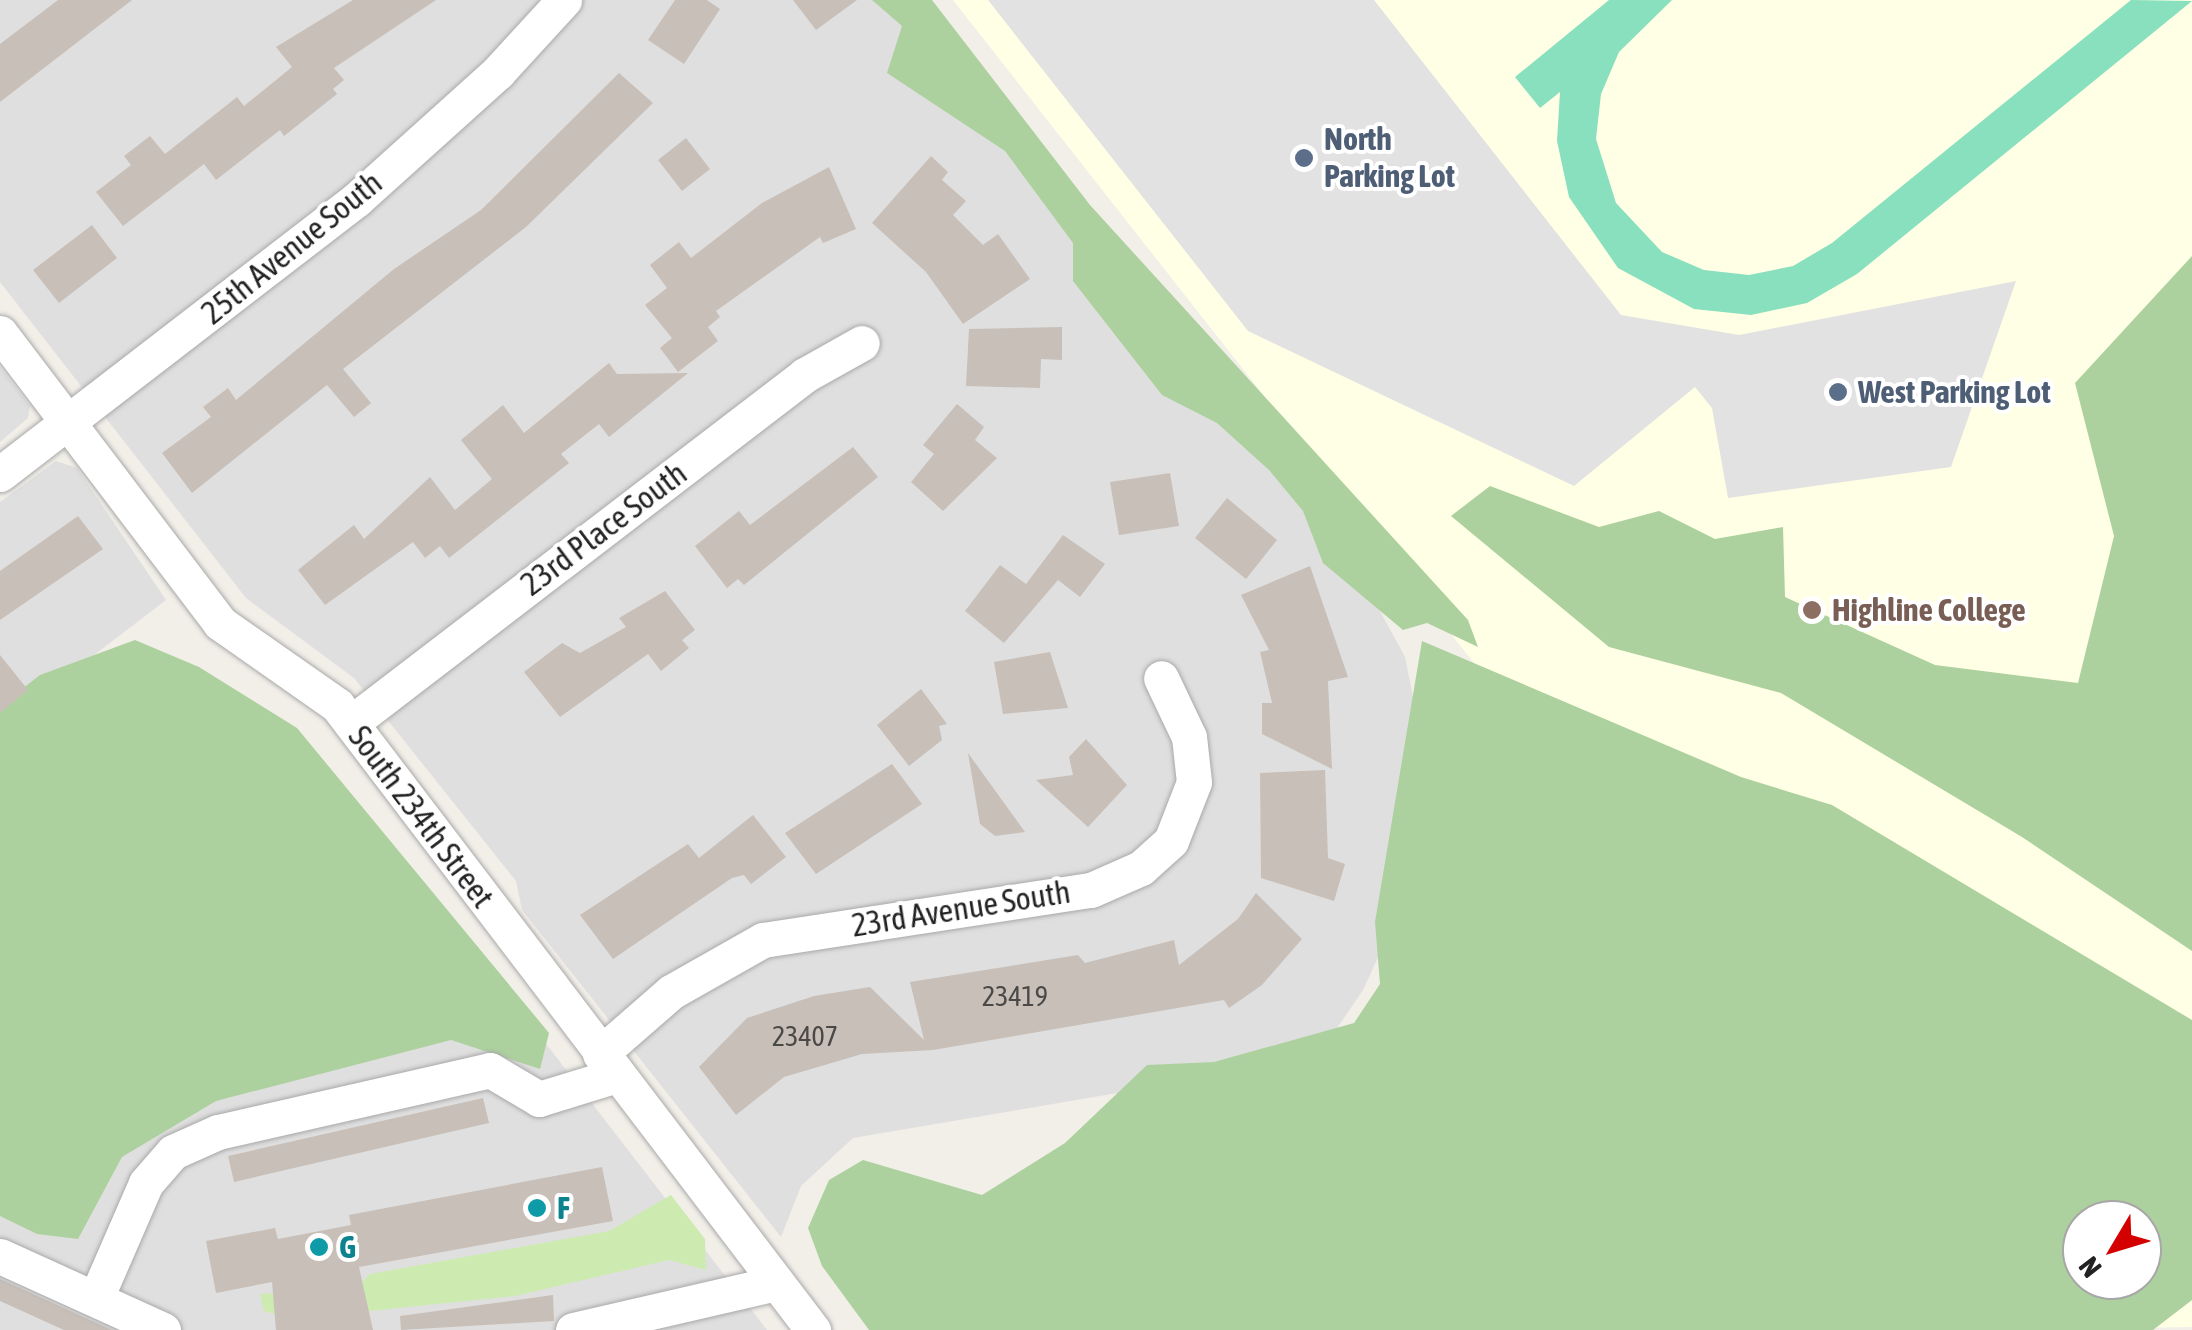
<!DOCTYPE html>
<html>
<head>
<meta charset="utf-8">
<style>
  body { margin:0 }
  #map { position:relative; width:2192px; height:1330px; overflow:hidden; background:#f2efe9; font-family:"Asap Condensed",sans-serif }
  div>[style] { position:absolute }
  .residential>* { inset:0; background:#e0dfdf }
  .education>* { inset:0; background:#ffffe5 }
  .grass>* { inset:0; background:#cdebb0 }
  .forest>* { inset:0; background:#add19e }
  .pitch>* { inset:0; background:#88e0be }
  .parking>* { inset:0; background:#e2e2e2 }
  .building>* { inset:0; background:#c7bfb8 }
  .roads { filter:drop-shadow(0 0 2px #a9a9a9) drop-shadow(0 0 2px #a9a9a9) }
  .street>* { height:35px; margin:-17.5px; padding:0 17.5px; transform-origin:17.5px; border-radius:17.5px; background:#fff }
  .dots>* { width:28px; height:28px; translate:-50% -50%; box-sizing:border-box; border:5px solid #fff; border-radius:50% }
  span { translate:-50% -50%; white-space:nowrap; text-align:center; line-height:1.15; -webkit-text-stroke:8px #fff; paint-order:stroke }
  .number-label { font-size:28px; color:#4b4948 }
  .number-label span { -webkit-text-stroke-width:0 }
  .service-label { font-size:32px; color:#4e5e75; font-weight:700 }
  .left { translate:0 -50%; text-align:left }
  .street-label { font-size:32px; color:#222 }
  .education-label { font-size:32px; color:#785e54; font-weight:700 }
  .culture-label { font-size:32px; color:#0d838f; font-weight:700 }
  .north { position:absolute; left:2062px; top:1200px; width:100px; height:100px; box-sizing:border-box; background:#fff; border:2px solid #a7a7a7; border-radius:50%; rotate:232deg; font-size:28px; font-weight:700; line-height:40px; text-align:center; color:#222 }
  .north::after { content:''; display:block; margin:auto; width:35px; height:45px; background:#d40000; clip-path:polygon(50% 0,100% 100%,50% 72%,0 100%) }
</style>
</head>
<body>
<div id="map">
  <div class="residential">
    <div style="clip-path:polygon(0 0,903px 0,1361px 576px,1405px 657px,1423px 747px,1397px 916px,1363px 990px,1325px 1046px,1247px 1071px,853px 1138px,801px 1186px,781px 1237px,522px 910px,516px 881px,354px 678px,246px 598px,0 282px)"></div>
    <div style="clip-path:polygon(0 367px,30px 406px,28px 418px,0 442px)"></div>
    <div style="clip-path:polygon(56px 461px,77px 468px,166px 600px,0 727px,0 502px)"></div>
    <div style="clip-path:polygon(523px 1014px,767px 1330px,0 1330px,0 1125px)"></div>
  </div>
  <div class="education">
    <div style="clip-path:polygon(evenodd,953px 0,2192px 0,2192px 1327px,1998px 1330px,953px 0,2082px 1220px,2142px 1220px,2142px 1280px,2082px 1280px,2082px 1220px)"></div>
  </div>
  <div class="grass">
    <div style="clip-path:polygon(671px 1195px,705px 1239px,706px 1270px,669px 1260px,515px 1296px,292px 1319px,264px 1311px,260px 1294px,354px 1290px,370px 1274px,609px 1231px)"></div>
  </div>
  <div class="forest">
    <div style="clip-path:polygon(872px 0,932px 0,1090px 205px,1468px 620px,1478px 647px,1427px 623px,1403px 630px,1323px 563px,1303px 511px,1269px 470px,1217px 423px,1162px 395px,1073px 281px,1073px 243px,1005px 151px,887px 73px,902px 26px)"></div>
    <div style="clip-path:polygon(2192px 256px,2192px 951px,2022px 837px,1781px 693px,1609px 647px,1451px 516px,1490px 486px,1599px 527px,1659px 511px,1715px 539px,1783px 527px,1785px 597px,1935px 665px,2078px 683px,2114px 536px,2075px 383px)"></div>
    <div style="clip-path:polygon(135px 640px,199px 667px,297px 728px,549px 1033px,540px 1069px,451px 1040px,216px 1101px,122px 1157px,78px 1239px,37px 1234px,0 1216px,0 706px,40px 675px)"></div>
    <div style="clip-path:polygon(evenodd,1422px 641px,1741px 777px,1832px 805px,2192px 1020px,2192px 1300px,2153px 1330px,869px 1330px,822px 1266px,808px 1228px,829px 1180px,863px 1160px,982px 1195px,1065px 1143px,1147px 1065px,1214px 1062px,1354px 1023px,1380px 984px,1375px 922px,1422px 641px,2082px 1220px,2142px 1220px,2142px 1280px,2082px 1280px,2082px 1220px)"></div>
  </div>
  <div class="pitch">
    <div style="clip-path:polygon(1609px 0,1672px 0,1619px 52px,1601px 94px,1596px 139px,1616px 203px,1662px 252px,1704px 270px,1749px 275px,1793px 266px,1832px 243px,2131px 0,2192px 1px,1857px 274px,1807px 303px,1751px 315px,1694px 309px,1618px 268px,1569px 197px,1557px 141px,1560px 92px,1540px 108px,1515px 77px)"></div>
  </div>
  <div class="parking">
    <div style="clip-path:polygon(988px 0,1374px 0,1621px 315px,1739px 335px,2016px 281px,1951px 467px,1728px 498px,1712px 408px,1695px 387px,1574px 486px,1248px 331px)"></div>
  </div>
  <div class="building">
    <div style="clip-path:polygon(58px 0,132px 0,0 102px,0 44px)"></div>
    <div style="clip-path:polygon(353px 0,436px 0,334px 68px,344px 80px,333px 89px,337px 94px,284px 136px,280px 130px,216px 180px,204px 164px,123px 226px,96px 192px,131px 165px,124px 156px,150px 136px,165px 154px,237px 97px,244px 106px,292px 67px,276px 47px)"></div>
    <div style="clip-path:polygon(675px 0,707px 0,720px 9px,684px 64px,648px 40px)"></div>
    <div style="clip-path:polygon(793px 0,857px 0,816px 30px)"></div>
    <div style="clip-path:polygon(619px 73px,653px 103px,526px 227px,343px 369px,371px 403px,354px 417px,327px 385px,192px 493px,162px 453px,211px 417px,203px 407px,228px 388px,236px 400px,394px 269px,481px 210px)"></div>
    <div style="clip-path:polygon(686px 138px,710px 169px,682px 191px,658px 160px)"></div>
    <div style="clip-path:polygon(931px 156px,948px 172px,942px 180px,966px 201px,953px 215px,983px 245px,998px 234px,1030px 279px,963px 324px,926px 272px,872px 223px)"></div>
    <div style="clip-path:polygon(829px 167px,856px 229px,823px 243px,820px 237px,716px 311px,720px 317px,708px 327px,718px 341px,678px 372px,660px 348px,672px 338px,645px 305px,667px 288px,650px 265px,679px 242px,691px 258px,762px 203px)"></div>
    <div style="clip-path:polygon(92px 225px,117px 258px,59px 303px,33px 270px)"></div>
    <div style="clip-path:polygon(1062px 327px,1062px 360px,1041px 359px,1040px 388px,966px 386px,969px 329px)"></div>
    <div style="clip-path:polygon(609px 363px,617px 374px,688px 373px,609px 437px,599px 424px,561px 454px,569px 463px,449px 558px,440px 546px,425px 558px,413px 542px,325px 605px,298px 570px,354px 525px,364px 539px,430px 477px,455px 510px,492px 479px,461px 440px,503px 405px,524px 433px)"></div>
    <div style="clip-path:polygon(957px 404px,984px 427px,975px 440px,997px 458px,943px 511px,911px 482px,934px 454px,923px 445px)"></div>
    <div style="clip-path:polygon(853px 447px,878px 477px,744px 585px,738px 579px,727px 588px,695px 546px,739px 511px,750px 525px)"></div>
    <div style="clip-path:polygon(1170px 473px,1179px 526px,1119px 535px,1110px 482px)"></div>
    <div style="clip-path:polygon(1227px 498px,1277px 540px,1246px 579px,1195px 538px)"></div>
    <div style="clip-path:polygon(78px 516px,103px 549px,0 620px,0 571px)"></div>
    <div style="clip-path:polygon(1063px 535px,1105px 564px,1080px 597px,1058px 580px,1004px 643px,965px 611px,1000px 565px,1026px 584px)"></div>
    <div style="clip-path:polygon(1310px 566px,1348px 677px,1328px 681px,1332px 769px,1262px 734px,1262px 703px,1272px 703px,1260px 652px,1269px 650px,1241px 595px)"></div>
    <div style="clip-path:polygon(665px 591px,695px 630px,682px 640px,689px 648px,661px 671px,648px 654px,560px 717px,524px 672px,562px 643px,580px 653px,626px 627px,619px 618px)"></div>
    <div style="clip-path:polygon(1050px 652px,1068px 708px,1003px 714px,994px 662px)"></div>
    <div style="clip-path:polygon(0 655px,28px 690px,0 713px)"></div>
    <div style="clip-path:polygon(921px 689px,947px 724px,939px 726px,942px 740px,909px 766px,877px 725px)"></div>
    <div style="clip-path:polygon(1086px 739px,1127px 785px,1088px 827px,1036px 780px,1073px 775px,1069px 757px)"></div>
    <div style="clip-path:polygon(968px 753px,1025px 832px,995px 836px,980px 824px)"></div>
    <div style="clip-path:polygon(892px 764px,922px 804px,816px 874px,785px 833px)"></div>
    <div style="clip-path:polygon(1325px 770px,1328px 858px,1345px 864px,1334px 901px,1261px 878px,1260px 773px)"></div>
    <div style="clip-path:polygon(753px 815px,786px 857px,751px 884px,744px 875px,732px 878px,613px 959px,580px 915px,688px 844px,699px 858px)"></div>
    <div style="clip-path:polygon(1256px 893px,1302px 939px,1262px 985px,1229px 1008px,1224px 1000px,933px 1050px,862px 1054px,784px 1077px,736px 1115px,699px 1067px,747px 1018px,814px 996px,870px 987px,924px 1040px,910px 982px,1078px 955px,1085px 963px,1174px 940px,1179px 965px,1238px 919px)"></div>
    <div style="clip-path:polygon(483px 1098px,489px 1123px,234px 1182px,228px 1156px)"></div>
    <div style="clip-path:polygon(602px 1167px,613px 1221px,359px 1267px,373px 1330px,276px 1330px,272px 1282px,216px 1293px,206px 1241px,275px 1228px,278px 1239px,351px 1225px,349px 1215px)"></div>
    <div style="clip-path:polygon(0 1279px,112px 1330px,64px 1330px,0 1301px)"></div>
    <div style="clip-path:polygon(553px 1295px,554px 1321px,401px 1330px,400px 1316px)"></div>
  </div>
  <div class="roads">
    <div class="street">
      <div style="left:0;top:333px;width:364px;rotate:52.8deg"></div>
      <div style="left:220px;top:623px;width:143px;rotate:35deg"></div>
      <div style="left:337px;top:705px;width:786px;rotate:52.71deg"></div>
      <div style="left:0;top:474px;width:451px;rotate:-37.6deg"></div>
      <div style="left:357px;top:199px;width:190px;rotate:-42deg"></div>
      <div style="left:498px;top:72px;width:98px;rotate:-47.5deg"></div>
      <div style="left:351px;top:723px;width:572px;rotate:-37.47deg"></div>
      <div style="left:805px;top:375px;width:65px;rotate:-29.3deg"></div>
      <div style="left:600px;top:1054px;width:94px;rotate:-41.1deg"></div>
      <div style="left:671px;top:992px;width:106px;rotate:-29.5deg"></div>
      <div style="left:763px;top:940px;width:332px;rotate:-8.7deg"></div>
      <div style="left:1091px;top:890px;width:55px;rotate:-23.7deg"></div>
      <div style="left:1141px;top:868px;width:40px;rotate:-42deg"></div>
      <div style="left:1171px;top:841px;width:63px;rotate:-68.7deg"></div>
      <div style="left:1194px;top:782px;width:45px;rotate:-96.3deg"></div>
      <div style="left:1189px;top:737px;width:65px;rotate:-115.4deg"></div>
      <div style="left:0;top:1256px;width:179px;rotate:24.4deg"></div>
      <div style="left:96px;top:1298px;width:125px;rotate:-66.5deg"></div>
      <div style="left:146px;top:1183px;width:41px;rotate:-48.9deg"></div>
      <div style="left:173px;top:1152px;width:49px;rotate:-24deg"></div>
      <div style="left:218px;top:1132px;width:279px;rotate:-12.8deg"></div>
      <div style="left:490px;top:1070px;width:57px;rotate:30.6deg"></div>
      <div style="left:539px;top:1099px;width:82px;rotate:-17.1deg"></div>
      <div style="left:573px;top:1330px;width:209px;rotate:-13deg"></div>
    </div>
  </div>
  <div class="dots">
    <div style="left:1304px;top:158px;background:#5c6f8a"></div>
    <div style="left:1838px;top:392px;background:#5c6f8a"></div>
    <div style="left:1812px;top:610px;background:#8d6e63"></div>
    <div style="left:537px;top:1208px;background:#0f9aa8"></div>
    <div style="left:319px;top:1247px;background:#0f9aa8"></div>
  </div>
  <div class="number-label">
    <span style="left:1015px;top:996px">23419</span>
    <span style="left:805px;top:1036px">23407</span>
  </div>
  <div class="service-label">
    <span class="left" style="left:1324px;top:158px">North<br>Parking Lot</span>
    <span class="left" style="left:1858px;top:392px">West Parking Lot</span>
  </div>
  <div class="street-label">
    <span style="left:292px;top:248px;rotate:-39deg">25th Avenue South</span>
    <span style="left:604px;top:529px;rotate:-37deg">23rd Place South</span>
    <span style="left:421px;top:817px;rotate:53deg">South 234th Street</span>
    <span style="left:961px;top:909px;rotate:-9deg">23rd Avenue South</span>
  </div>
  <div class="education-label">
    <span class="left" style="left:1832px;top:610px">Highline College</span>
  </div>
  <div class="culture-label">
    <span class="left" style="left:557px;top:1208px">F</span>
    <span class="left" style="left:339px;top:1247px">G</span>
  </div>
  <div class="north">N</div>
</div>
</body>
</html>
